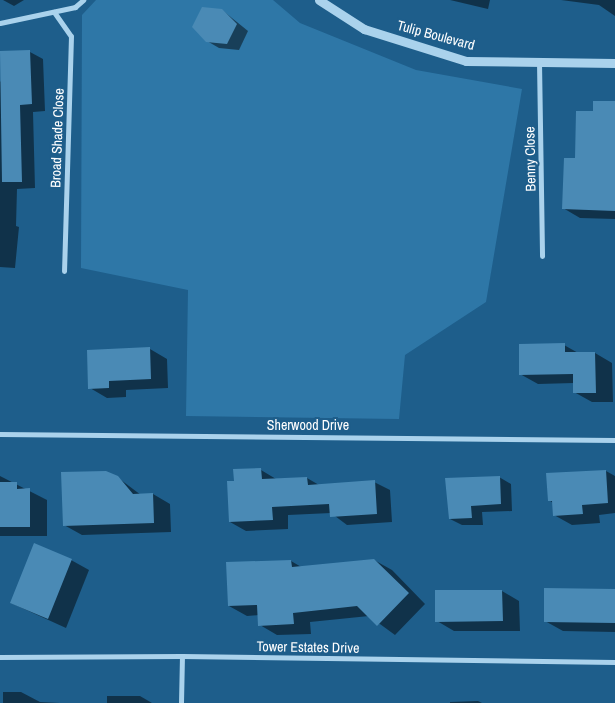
<!DOCTYPE html>
<html>
<head>
<meta charset="utf-8">
<style>
  body { margin:0 }
  #map { position:relative; width:615px; height:703px; overflow:hidden; background:#1e5e8b; font-family:"Archivo Narrow",sans-serif }
  div>[style] { position:absolute }
  .green>* { inset:0; background:#2e77a7 }
  .shadow>* { inset:0; background:#0007 }
  .building>* { inset:0; background:#4a8ab5 }
  .minor>* { height:5px; margin:-2.5px; padding:0 2.5px; transform-origin:2.5px; border-radius:2.5px; background:#aad2ec }
  .tertiary>* { height:9px; margin:-4.5px; padding:0 4.5px; transform-origin:4.5px; border-radius:4.5px; background:#aad2ec }
  span { translate:-50% -50%; white-space:nowrap; text-align:center; line-height:1.15; -webkit-text-stroke:4px #1e5e8b; paint-order:stroke }
  .street-label { font-size:14px; color:#fff }
</style>
</head>
<body>
<div id="map">
  <div class="green">
    <div style="clip-path:polygon(96px 0,273px 0,300px 23px,416px 70px,522px 89px,486px 302px,405px 355px,399px 419px,186px 416px,188px 290px,81px 268px,82px 15px)"></div>
  </div>
  <div class="shadow">
    <div style="clip-path:polygon(3px 0,24px 0,14px 6px)"></div>
    <div style="clip-path:polygon(450px 0,490px 0,488px 9px)"></div>
    <div style="clip-path:polygon(561px 0,615px 0,615px 16px,599px 5px)"></div>
    <div style="clip-path:polygon(222px 10px,248px 31px,239px 50px,219px 48px,207px 41px)"></div>
    <div style="clip-path:polygon(30px 52px,43px 59px,45px 111px,33px 112px,35px 188px,17px 189px,16px 226px,19px 227px,15px 268px,0 267px,0 82px)"></div>
    <div style="clip-path:polygon(615px 102px,615px 219px,580px 218px,563px 208px,576px 159px)"></div>
    <div style="clip-path:polygon(564px 345px,580px 354px,595px 353px,612px 363px,613px 402px,592px 402px,574px 392px,574px 383px,538px 384px,520px 374px)"></div>
    <div style="clip-path:polygon(150px 349px,167px 359px,168px 388px,126px 390px,126px 397px,107px 398px,90px 388px)"></div>
    <div style="clip-path:polygon(261px 470px,276px 479px,307px 478px,319px 485px,374px 482px,390px 490px,392px 522px,347px 525px,331px 513px,288px 515px,288px 529px,246px 531px,230px 522px,235px 482px)"></div>
    <div style="clip-path:polygon(606px 471px,615px 476px,615px 513px,599px 515px,600px 523px,572px 525px,554px 515px,553px 503px,549px 500px)"></div>
    <div style="clip-path:polygon(0 476px,47px 500px,47px 536px,0 536px)"></div>
    <div style="clip-path:polygon(117px 477px,141px 495px,153px 494px,170px 504px,171px 532px,82px 535px,64px 525px)"></div>
    <div style="clip-path:polygon(499px 477px,511px 484px,512px 511px,482px 512px,483px 525px,462px 525px,450px 519px)"></div>
    <div style="clip-path:polygon(71px 560px,89px 570px,66px 628px,11px 603px)"></div>
    <div style="clip-path:polygon(374px 560px,392px 570px,425px 604px,395px 635px,369px 616px,310px 622px,311px 634px,277px 635px,260px 625px,259px 615px,247px 616px,229px 606px,228px 563px,291px 561px,303px 568px)"></div>
    <div style="clip-path:polygon(615px 590px,615px 632px,563px 631px,545px 621px)"></div>
    <div style="clip-path:polygon(437px 591px,502px 591px,519px 601px,520px 631px,454px 631px,437px 621px)"></div>
    <div style="clip-path:polygon(3px 692px,21px 692px,40px 702px,60px 703px,3px 703px)"></div>
    <div style="clip-path:polygon(107px 696px,140px 696px,152px 703px,107px 703px)"></div>
    <div style="clip-path:polygon(478px 701px,482px 703px,450px 703px,450px 702px)"></div>
  </div>
  <div class="building">
    <div style="clip-path:polygon(202px 7px,222px 9px,237px 24px,227px 44px,206px 42px,192px 27px)"></div>
    <div style="clip-path:polygon(30px 50px,32px 104px,20px 105px,22px 182px,2px 182px,0 51px)"></div>
    <div style="clip-path:polygon(593px 101px,615px 101px,615px 211px,562px 209px,564px 158px,575px 158px,576px 111px,593px 111px)"></div>
    <div style="clip-path:polygon(565px 343px,565px 352px,595px 352px,596px 393px,573px 393px,573px 374px,519px 375px,519px 344px)"></div>
    <div style="clip-path:polygon(150px 347px,151px 379px,109px 381px,109px 388px,88px 389px,87px 350px)"></div>
    <div style="clip-path:polygon(261px 468px,262px 479px,307px 477px,308px 485px,375px 480px,377px 514px,330px 517px,329px 504px,272px 507px,273px 520px,229px 522px,227px 481px,234px 481px,233px 469px)"></div>
    <div style="clip-path:polygon(606px 470px,608px 503px,582px 505px,583px 514px,553px 516px,552px 501px,548px 501px,546px 473px)"></div>
    <div style="clip-path:polygon(106px 471px,118px 476px,133px 494px,153px 493px,154px 523px,63px 526px,61px 472px)"></div>
    <div style="clip-path:polygon(500px 476px,501px 504px,471px 506px,472px 518px,449px 519px,445px 478px)"></div>
    <div style="clip-path:polygon(0 482px,17px 482px,17px 489px,30px 488px,30px 527px,0 527px)"></div>
    <div style="clip-path:polygon(34px 543px,72px 559px,48px 619px,10px 603px)"></div>
    <div style="clip-path:polygon(374px 559px,409px 593px,377px 626px,357px 606px,293px 613px,294px 624px,258px 626px,257px 605px,228px 606px,226px 562px,291px 560px,292px 567px)"></div>
    <div style="clip-path:polygon(544px 588px,615px 589px,615px 623px,544px 622px)"></div>
    <div style="clip-path:polygon(435px 590px,502px 590px,503px 621px,435px 622px)"></div>
  </div>
  <div class="minor">
    <div style="left:54px;top:12px;width:29px;rotate:55deg"></div>
    <div style="left:71px;top:36px;width:235px;rotate:91.7deg"></div>
    <div style="left:0;top:23px;width:77px;rotate:-12deg"></div>
    <div style="left:75px;top:7px;width:11px;rotate:-41deg"></div>
    <div style="left:539px;top:62px;width:194px;rotate:89.1deg"></div>
    <div style="left:0;top:434px;width:615px;rotate:0.56deg"></div>
    <div style="left:0;top:657px;width:182px;rotate:-0.3deg"></div>
    <div style="left:182px;top:656px;width:433px;rotate:0.8deg"></div>
    <div style="left:181px;top:703px;width:47px;rotate:-88.8deg"></div>
  </div>
  <div class="tertiary">
    <div style="left:319px;top:0;width:54px;rotate:32.8deg"></div>
    <div style="left:364px;top:29px;width:107px;rotate:17.4deg"></div>
    <div style="left:466px;top:61px;width:149px;rotate:0.8deg"></div>
  </div>
  <div class="street-label">
    <span style="left:436px;top:35px;rotate:15deg">Tulip Boulevard</span>
    <span style="left:57px;top:138px;rotate:-88deg">Broad Shade Close</span>
    <span style="left:530px;top:159px;rotate:-91deg">Benny Close</span>
    <span style="left:308px;top:425px">Sherwood Drive</span>
    <span style="left:308px;top:647px;rotate:1deg">Tower Estates Drive</span>
  </div>
</div>
</body>
</html>
